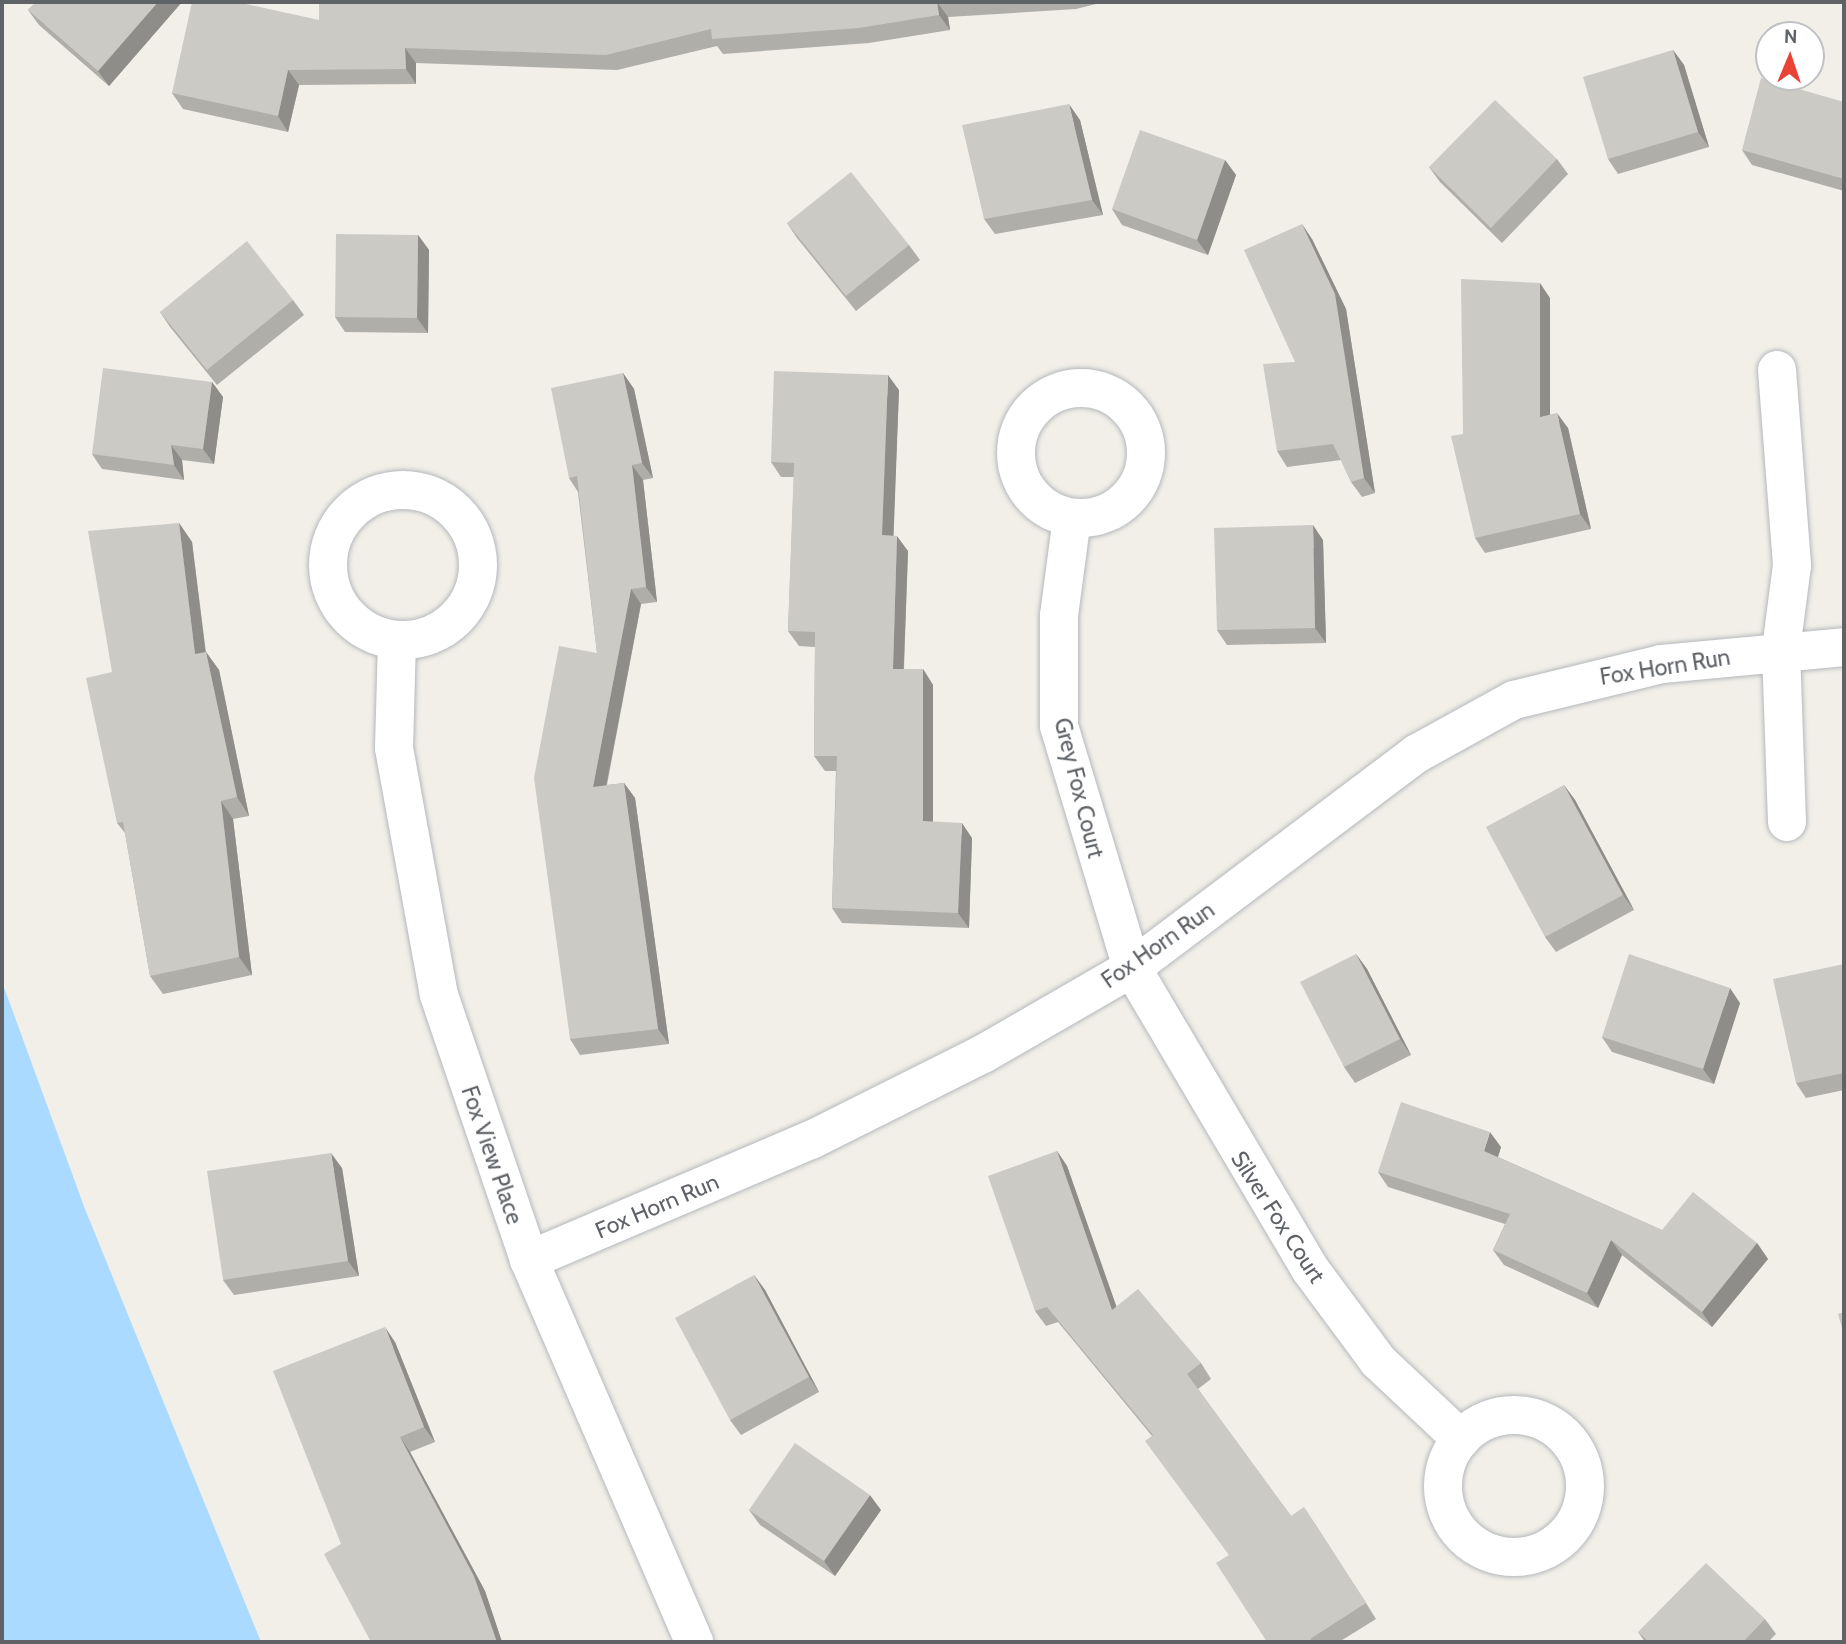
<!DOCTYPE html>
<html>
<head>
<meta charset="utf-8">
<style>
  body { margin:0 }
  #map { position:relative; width:1846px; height:1644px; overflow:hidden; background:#f1efe8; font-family:Cabin,sans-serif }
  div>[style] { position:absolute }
  .water>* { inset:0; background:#aadaff }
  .roads { filter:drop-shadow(0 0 2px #b5b8bc) drop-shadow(0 0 2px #b5b8bc) }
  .minor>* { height:38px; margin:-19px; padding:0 19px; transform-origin:19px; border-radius:19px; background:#fff }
  .minor>.ring { margin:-19px; padding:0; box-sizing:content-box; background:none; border:38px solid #fff; border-radius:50% }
  .wall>* { inset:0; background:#afaea9 }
  .shaded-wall>* { inset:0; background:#8f8d8a }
  .building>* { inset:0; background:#cccac5 }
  span { translate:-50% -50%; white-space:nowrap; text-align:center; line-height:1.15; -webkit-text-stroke:6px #fff; paint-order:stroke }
  .street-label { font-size:23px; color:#5f6368 }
  .frame { position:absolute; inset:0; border:4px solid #5f6368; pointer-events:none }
  .north { position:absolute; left:1755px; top:21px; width:70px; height:70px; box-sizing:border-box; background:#fff; border:2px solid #bfc1c3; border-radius:50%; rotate:2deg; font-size:19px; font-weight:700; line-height:28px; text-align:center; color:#5f6368 }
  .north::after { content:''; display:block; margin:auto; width:24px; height:32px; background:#ea4335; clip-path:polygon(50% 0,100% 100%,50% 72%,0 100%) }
</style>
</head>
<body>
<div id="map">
  <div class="water">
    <div style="clip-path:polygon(2px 982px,85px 1209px,261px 1642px,2px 1642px)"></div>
  </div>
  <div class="roads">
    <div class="minor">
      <div style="left:1777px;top:370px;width:196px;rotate:85.6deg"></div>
      <div style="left:1792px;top:565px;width:86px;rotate:97.4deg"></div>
      <div style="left:1781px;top:650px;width:172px;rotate:88deg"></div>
      <div class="ring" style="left:1016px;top:388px;width:92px;height:92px"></div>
      <div class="ring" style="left:328px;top:490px;width:112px;height:112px"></div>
      <div style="left:1072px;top:518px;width:99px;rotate:97.6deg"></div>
      <div style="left:1059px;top:616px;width:110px;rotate:90deg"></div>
      <div style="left:1059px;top:726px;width:253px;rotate:73.2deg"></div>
      <div style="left:1132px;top:968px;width:350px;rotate:59.4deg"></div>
      <div style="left:1310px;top:1269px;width:114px;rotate:53.5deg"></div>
      <div style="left:1378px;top:1361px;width:114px;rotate:43.2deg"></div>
      <div style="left:397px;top:640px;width:108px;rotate:91.6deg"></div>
      <div style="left:394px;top:748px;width:251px;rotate:79.7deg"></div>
      <div style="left:439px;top:995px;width:280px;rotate:71.2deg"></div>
      <div style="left:529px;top:1260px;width:416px;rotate:66.6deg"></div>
      <div style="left:529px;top:1260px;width:306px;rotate:-23.1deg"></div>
      <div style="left:811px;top:1140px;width:192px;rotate:-26.6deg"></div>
      <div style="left:983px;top:1054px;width:172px;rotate:-30deg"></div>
      <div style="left:1132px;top:968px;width:356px;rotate:-37deg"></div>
      <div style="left:1416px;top:754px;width:112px;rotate:-28.9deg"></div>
      <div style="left:1514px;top:700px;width:152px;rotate:-13.7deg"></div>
      <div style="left:1662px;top:664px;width:183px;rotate:-5.3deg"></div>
      <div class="ring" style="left:1443px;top:1415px;width:104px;height:104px"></div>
    </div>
  </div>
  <div class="wall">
    <div style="clip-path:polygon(36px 2px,182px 2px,109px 86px,39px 25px,28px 10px)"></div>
    <div style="clip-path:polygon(319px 2px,1104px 2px,1076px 9px,948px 17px,950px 30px,869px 43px,723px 54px,717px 46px,617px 70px,416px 63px,416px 84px,299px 85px,288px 132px,183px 109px,172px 93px,319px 20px)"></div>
    <div style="clip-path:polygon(1673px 50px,1684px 65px,1709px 147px,1618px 174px,1608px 159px)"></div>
    <div style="clip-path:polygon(1844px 102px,1844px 191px,1752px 165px,1742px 150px)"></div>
    <div style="clip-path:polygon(1080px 120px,1103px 215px,995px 234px,984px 219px)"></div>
    <div style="clip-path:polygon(1557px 159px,1568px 174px,1502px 243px,1440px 182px,1429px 167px)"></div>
    <div style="clip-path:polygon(1225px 160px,1236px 175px,1208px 255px,1122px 225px,1112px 209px)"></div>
    <div style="clip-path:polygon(787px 223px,909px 245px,920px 260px,856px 311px,797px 238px)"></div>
    <div style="clip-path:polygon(418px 235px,429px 250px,428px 333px,345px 332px,335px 317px)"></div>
    <div style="clip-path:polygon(1312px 239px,1346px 309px,1375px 493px,1362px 497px,1351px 482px,1341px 460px,1287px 467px,1277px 451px,1295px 362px)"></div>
    <div style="clip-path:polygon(1550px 298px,1550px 414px,1568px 428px,1591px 529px,1485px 553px,1475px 538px,1463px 434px)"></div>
    <div style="clip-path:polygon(293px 300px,304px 315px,217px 385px,170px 327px,160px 312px)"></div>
    <div style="clip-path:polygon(623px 373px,634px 389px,653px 478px,643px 480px,657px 602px,641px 604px,607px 785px,624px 783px,635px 798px,669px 1044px,580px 1055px,570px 1039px,597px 653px,578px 492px,569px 478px)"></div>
    <div style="clip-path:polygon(212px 382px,223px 397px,214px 464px,182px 460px,184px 480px,102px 469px,92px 454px)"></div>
    <div style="clip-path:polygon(899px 390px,893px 536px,908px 551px,904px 669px,923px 669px,933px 685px,933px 822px,972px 838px,969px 928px,842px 923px,832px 908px,836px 771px,825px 771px,814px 756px,815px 647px,799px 646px,788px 631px,794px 477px,781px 477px,771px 462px)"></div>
    <div style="clip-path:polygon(179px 523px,192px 542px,206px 652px,219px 670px,249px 816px,233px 819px,252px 975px,163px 994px,150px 976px,125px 833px,117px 823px,112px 672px)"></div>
    <div style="clip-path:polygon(1323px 540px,1326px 643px,1227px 645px,1217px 630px)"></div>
    <div style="clip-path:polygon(1564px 785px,1575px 800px,1634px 910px,1556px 952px,1545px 937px)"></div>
    <div style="clip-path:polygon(1356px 954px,1367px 969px,1411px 1055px,1355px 1083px,1344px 1067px)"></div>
    <div style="clip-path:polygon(1844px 964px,1844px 1090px,1806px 1098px,1796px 1083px)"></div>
    <div style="clip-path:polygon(1740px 1003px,1714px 1084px,1612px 1052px,1602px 1037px)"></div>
    <div style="clip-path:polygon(1501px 1147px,1498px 1157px,1662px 1230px,1757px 1243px,1768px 1259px,1712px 1327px,1622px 1255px,1598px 1308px,1504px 1265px,1493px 1250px,1505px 1224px,1388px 1187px,1378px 1172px)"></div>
    <div style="clip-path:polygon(1057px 1151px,1067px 1166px,1116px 1307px,1201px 1363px,1211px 1379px,1198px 1389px,1291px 1516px,1314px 1523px,1376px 1619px,1339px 1642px,1267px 1642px,1229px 1555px,1152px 1436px,1058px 1322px,1046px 1326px,1035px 1311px)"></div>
    <div style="clip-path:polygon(342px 1168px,359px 1276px,234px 1295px,223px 1280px)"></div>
    <div style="clip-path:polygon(754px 1275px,765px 1290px,819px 1392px,741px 1435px,730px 1420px)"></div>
    <div style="clip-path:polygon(395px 1342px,435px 1442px,410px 1452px,485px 1591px,502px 1642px,371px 1642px,341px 1544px)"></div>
    <div style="clip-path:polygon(749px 1510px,881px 1510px,835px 1576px,760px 1525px)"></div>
    <div style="clip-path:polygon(1765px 1619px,1776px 1634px,1768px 1642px,1645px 1642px,1638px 1632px)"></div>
  </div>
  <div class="shaded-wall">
    <div style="clip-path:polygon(158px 2px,182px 2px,109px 86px,98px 71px)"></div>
    <div style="clip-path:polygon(937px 2px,948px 17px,950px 30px,939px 15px)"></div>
    <div style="clip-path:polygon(405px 48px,416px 63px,416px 84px,406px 69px)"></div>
    <div style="clip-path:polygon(1673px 50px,1684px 65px,1709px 147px,1698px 132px)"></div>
    <div style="clip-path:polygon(288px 70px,299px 85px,288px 132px,278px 116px)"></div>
    <div style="clip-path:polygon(1069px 104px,1080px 120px,1103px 215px,1092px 200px)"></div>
    <div style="clip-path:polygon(1225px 160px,1236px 175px,1208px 255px,1197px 240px)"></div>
    <div style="clip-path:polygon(1302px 224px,1312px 239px,1346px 309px,1375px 493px,1364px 478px)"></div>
    <div style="clip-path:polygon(418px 235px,429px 250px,428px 333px,417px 318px)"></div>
    <div style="clip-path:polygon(1540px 283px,1550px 298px,1550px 432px,1540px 417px)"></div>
    <div style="clip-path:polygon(623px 373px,634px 389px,653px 478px,642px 463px)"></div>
    <div style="clip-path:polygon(888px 375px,899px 390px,893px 551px,882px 535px)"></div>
    <div style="clip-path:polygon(212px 382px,223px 397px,214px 464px,203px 449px)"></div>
    <div style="clip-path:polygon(1557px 413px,1568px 428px,1591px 529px,1580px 514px)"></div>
    <div style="clip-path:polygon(171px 445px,182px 460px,184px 480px,174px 465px)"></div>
    <div style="clip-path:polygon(632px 465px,643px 480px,657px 602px,646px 587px)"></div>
    <div style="clip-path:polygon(179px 523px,192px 542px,208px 673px,195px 654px)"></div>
    <div style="clip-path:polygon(1313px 525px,1323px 540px,1326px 643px,1315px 628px)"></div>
    <div style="clip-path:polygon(897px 536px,908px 551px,903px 685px,893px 669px)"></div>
    <div style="clip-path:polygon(631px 589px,641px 604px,603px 802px,593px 787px)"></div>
    <div style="clip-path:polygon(206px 652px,219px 670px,249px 816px,237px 797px)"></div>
    <div style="clip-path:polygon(923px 669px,933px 685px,933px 837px,923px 821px)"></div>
    <div style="clip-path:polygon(624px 783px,635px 798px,669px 1044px,658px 1029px)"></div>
    <div style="clip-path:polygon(1564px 785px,1575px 800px,1634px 910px,1623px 895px)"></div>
    <div style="clip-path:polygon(221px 801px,233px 819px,252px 975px,239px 957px)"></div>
    <div style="clip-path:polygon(962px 823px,972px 838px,969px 928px,958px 913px)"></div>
    <div style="clip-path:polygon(1356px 954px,1367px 969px,1411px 1055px,1400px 1039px)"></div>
    <div style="clip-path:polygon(1730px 988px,1740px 1003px,1714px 1084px,1703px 1069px)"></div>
    <div style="clip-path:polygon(1490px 1132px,1501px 1147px,1495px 1166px,1484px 1151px)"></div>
    <div style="clip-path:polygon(1057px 1151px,1067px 1166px,1123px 1325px,1112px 1310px)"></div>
    <div style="clip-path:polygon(331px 1153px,342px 1168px,359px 1276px,348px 1261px)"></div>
    <div style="clip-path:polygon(1611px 1240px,1622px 1255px,1598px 1308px,1587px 1293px)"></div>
    <div style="clip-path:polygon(1757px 1243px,1768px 1259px,1712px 1327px,1702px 1312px)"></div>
    <div style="clip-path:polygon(754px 1275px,765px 1290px,819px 1392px,809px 1377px)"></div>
    <div style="clip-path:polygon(385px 1327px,395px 1342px,435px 1442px,424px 1427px)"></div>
    <div style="clip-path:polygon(400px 1437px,410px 1452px,485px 1591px,502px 1642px,497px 1642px)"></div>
    <div style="clip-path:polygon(870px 1495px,881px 1510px,835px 1576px,824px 1561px)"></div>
    <div style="clip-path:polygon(1304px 1507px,1314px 1523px,1376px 1619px,1366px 1603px)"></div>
  </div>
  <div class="building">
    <div style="clip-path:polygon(36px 2px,158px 2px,98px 71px,28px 10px)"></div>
    <div style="clip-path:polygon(192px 2px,237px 2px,319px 20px,319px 2px,944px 2px,937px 2px,939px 15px,859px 28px,712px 39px,711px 29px,606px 55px,405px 48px,406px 69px,288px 70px,278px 116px,172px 93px)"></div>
    <div style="clip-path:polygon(1673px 50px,1698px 132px,1608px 159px,1583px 77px)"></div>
    <div style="clip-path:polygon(1761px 78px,1844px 102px,1844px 179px,1742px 150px)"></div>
    <div style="clip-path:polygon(1495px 100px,1557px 159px,1491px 228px,1429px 167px)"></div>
    <div style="clip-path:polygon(1069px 104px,1092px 200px,984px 219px,962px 125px)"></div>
    <div style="clip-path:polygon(1140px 130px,1225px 160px,1197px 240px,1112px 209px)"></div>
    <div style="clip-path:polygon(851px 172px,909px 245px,846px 296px,787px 223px)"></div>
    <div style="clip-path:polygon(1302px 224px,1335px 294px,1364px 478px,1351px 482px,1333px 444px,1277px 451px,1263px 364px,1295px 362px,1244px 250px)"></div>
    <div style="clip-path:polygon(336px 234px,418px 235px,417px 318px,335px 317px)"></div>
    <div style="clip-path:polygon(247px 241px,293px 300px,207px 370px,160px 312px)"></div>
    <div style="clip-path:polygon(1461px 279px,1540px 283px,1540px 417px,1557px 413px,1580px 514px,1475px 538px,1451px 436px,1463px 434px)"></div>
    <div style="clip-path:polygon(103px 368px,212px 382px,203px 449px,171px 445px,174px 465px,92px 454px)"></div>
    <div style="clip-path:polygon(774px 371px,888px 375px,882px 535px,897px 536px,893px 669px,923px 669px,923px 821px,962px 823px,958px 913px,832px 908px,837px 756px,814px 756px,815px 632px,788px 631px,794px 463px,771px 462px)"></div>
    <div style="clip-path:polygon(623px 373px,642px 463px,632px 465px,646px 587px,631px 589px,593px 787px,624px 783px,658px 1029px,570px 1039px,534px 778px,559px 646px,597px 653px,577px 476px,569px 478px,551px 388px)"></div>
    <div style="clip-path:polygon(179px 523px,195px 654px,206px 652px,237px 797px,221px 801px,239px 957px,150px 976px,123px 822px,117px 823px,86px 678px,112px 672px,88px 531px)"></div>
    <div style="clip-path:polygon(1313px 525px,1315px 628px,1217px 630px,1214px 528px)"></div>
    <div style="clip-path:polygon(1564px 785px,1623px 895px,1545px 937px,1486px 827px)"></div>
    <div style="clip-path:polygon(1356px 954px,1400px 1039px,1344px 1067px,1300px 982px)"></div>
    <div style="clip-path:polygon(1629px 954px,1730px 988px,1703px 1069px,1602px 1037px)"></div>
    <div style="clip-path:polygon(1844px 964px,1844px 1073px,1796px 1083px,1773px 979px)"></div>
    <div style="clip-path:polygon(1401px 1102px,1490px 1132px,1484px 1151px,1662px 1230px,1693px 1192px,1757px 1243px,1702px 1312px,1611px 1240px,1587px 1293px,1493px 1250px,1510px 1214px,1378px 1172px)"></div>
    <div style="clip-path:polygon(1057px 1151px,1112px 1310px,1138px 1289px,1201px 1363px,1187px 1374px,1291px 1516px,1304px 1507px,1366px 1603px,1310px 1639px,1316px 1642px,1267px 1642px,1216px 1563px,1229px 1555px,1145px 1441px,1153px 1435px,1047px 1307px,1035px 1311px,988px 1176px)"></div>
    <div style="clip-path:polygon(331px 1153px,348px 1261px,223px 1280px,207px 1171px)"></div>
    <div style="clip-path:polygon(754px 1275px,809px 1377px,730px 1420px,675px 1318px)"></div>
    <div style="clip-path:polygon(1844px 1312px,1844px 1335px,1838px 1314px)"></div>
    <div style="clip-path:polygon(385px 1327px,424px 1427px,400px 1437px,474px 1576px,497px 1642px,371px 1642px,324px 1554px,341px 1544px,273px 1371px)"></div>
    <div style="clip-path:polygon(795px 1443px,870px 1495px,824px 1561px,749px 1510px)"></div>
    <div style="clip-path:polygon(1844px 1478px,1844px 1539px,1842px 1541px)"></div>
    <div style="clip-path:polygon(1706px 1563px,1765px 1619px,1743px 1642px,1649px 1642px,1638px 1632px)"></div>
  </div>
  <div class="street-label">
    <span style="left:1665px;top:667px;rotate:-9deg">Fox Horn Run</span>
    <span style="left:1079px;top:788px;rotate:76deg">Grey Fox Court</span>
    <span style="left:1158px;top:945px;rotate:-35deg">Fox Horn Run</span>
    <span style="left:492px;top:1155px;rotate:71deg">Fox View Place</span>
    <span style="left:657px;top:1206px;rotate:-23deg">Fox Horn Run</span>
    <span style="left:1278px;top:1217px;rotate:57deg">Silver Fox Court</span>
  </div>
  <div class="frame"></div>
  <div class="north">N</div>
</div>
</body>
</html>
